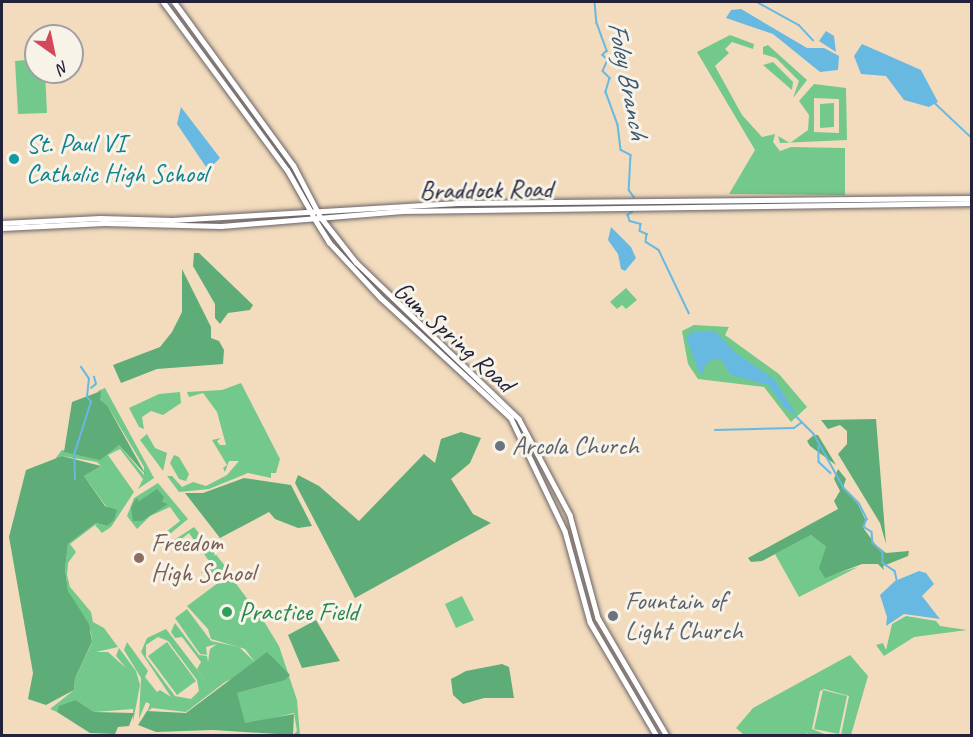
<!DOCTYPE html>
<html>
<head>
<meta charset="utf-8">
<style>
  body { margin:0 }
  #map { position:relative; width:973px; height:737px; overflow:hidden; background:#f3dcbd; font-family:Caveat,sans-serif }
  div>[style] { position:absolute }
  .green>* { inset:0; background:#73c88c }
  .forest>* { inset:0; background:#5eac78 }
  .water>* { inset:0; background:#67b9e2 }
  .stream>* { height:1.5px; margin:-0.75px; padding:0 0.75px; transform-origin:0.75px; border-radius:0.75px; background:#67b9e2 }
  .roads { filter:drop-shadow(0 0 2px #6b6368) drop-shadow(0 0 2px #6b6368) }
  .secondary>* { height:4.5px; margin:-2.25px; padding:0 2.25px; transform-origin:2.25px; border-radius:2.25px; background:#fff }
  .primary>* { height:5px; margin:-2.5px; padding:0 2.5px; transform-origin:2.5px; border-radius:2.5px; background:#fff }
  .dots>* { width:16px; height:16px; translate:-50% -50%; box-sizing:border-box; border:3px solid #f7f3e8; border-radius:50% }
  span { translate:-50% -50%; white-space:nowrap; text-align:center; line-height:1.15; -webkit-text-stroke:6px #f7f3e8; paint-order:stroke }
  .culture-label { font-size:26px; color:#0d838f }
  .left { translate:0 -50%; text-align:left }
  .street-label { font-size:26px; color:#22223b }
  .worship-label { font-size:26px; color:#5b616d }
  .education-label { font-size:26px; color:#785e54 }
  .leisure-label { font-size:26px; color:#27864d }
  .water-label { font-size:27px; color:#3a5775; font-style:italic }
  .frame { position:absolute; inset:0; border:3px solid #22223b; pointer-events:none }
  .north { position:absolute; left:24px; top:24px; width:60px; height:60px; box-sizing:border-box; background:#f7f3e8; border:2px solid #a29fa3; border-radius:50%; rotate:147deg; font-size:16px; font-weight:700; line-height:24px; text-align:center; color:#22223b }
  .north::after { content:''; display:block; margin:auto; width:21px; height:27px; background:#d1495b; clip-path:polygon(50% 0,100% 100%,50% 72%,0 100%) }
</style>
</head>
<body>
<div id="map">
  <div class="green">
    <div style="clip-path:polygon(730px 35px,754px 44px,753px 49px,732px 42px,725px 49px,729px 53px,715px 66px,742px 115px,762px 137px,775px 134px,773px 142px,780px 151px,791px 147px,845px 148px,845px 195px,729px 194px,755px 150px,697px 52px)"></div>
    <div style="clip-path:polygon(768px 45px,807px 80px,793px 98px,799px 81px,776px 58px,763px 54px,763px 47px)"></div>
    <div style="clip-path:polygon(36px 59px,36px 72px,45px 72px,47px 113px,18px 114px,15px 61px)"></div>
    <div style="clip-path:polygon(773px 62px,793px 82px,792px 90px,763px 65px)"></div>
    <div style="clip-path:polygon(evenodd,814px 84px,846px 88px,847px 140px,780px 143px,778px 136px,790px 143px,808px 130px,809px 115px,799px 101px,814px 84px,814px 98px,839px 99px,839px 133px,814px 132px,814px 98px)"></div>
    <div style="clip-path:polygon(834px 103px,834px 127px,820px 128px,820px 104px)"></div>
    <div style="clip-path:polygon(626px 288px,637px 300px,626px 309px,622px 305px,617px 309px,610px 302px)"></div>
    <div style="clip-path:polygon(694px 325px,729px 327px,725px 335px,779px 374px,807px 407px,791px 422px,764px 387px,698px 379px,688px 364px,682px 331px)"></div>
    <div style="clip-path:polygon(241px 383px,280px 459px,276px 473px,271px 473px,271px 478px,248px 473px,209px 489px,179px 492px,167px 476px,172px 476px,182px 487px,193px 482px,206px 486px,227px 475px,239px 461px,229px 461px,225px 472px,223px 468px,227px 465px,212px 440px,221px 438px,217px 441px,220px 445px,226px 445px,217px 412px,203px 393px,189px 397px,187px 392px,222px 390px)"></div>
    <div style="clip-path:polygon(105px 388px,154px 478px,138px 489px,143px 479px,120px 449px,108px 455px,134px 492px,111px 527px,102px 533px,95px 525px,70px 544px,76px 552px,68px 563px,67px 575px,70px 587px,91px 612px,93px 622px,104px 628px,118px 647px,96px 652px,108px 652px,126px 668px,116px 656px,119px 648px,136px 671px,140px 685px,133px 722px,133px 709px,94px 712px,76px 700px,57px 712px,50px 709px,74px 690px,75px 678px,92px 643px,91px 632px,68px 591px,65px 569px,68px 544px,96px 523px,107px 526px,116px 512px,105px 505px,84px 476px,101px 466px,97px 462px,62px 456px,55px 459px,62px 450px,98px 457px,119px 445px,144px 475px,144px 467px,107px 405px,99px 400px,98px 391px)"></div>
    <div style="clip-path:polygon(180px 392px,181px 403px,163px 415px,151px 411px,142px 417px,144px 429px,139px 427px,129px 408px,159px 394px)"></div>
    <div style="clip-path:polygon(147px 434px,155px 448px,167px 453px,163px 471px,140px 440px)"></div>
    <div style="clip-path:polygon(174px 455px,179px 457px,189px 474px,186px 481px,179px 479px,170px 463px)"></div>
    <div style="clip-path:polygon(158px 483px,188px 519px,165px 538px,162px 535px,180px 521px,170px 507px,150px 516px,137px 529px,127px 516px,134px 498px)"></div>
    <div style="clip-path:polygon(194px 527px,225px 566px,221px 573px,201px 573px,209px 561px,189px 533px,171px 547px,168px 544px)"></div>
    <div style="clip-path:polygon(811px 535px,826px 547px,825px 577px,858px 567px,799px 597px,775px 554px)"></div>
    <div style="clip-path:polygon(226px 577px,231px 577px,263px 620px,279px 646px,297px 700px,300px 735px,293px 735px,297px 731px,294px 713px,245px 725px,236px 693px,271px 684px,245px 649px,211px 639px,208px 629px,187px 606px)"></div>
    <div style="clip-path:polygon(462px 596px,474px 620px,456px 628px,445px 604px)"></div>
    <div style="clip-path:polygon(evenodd,187px 609px,211px 641px,239px 647px,259px 666px,225px 682px,186px 712px,152px 708px,147px 712px,150px 704px,146px 702px,139px 719px,141px 678px,124px 650px,127px 642px,148px 671px,145px 677px,157px 692px,160px 690px,171px 697px,141px 652px,147px 638px,166px 629px,209px 685px,197px 669px,201px 662px,182px 637px,175px 638px,171px 632px,175px 623px,199px 655px,207px 656px,208px 662px,210px 649px,217px 644px,206px 647px,207px 655px,200px 654px,175px 618px,187px 609px,158px 637px,168px 641px,197px 680px,199px 691px,191px 699px,175px 696px,146px 657px,146px 645px,158px 637px)"></div>
    <div style="clip-path:polygon(906px 616px,936px 621px,940px 626px,967px 630px,914px 637px,884px 656px,876px 645px,883px 643px,886px 650px,892px 624px)"></div>
    <div style="clip-path:polygon(167px 642px,196px 681px,177px 695px,148px 656px)"></div>
    <div style="clip-path:polygon(850px 655px,868px 676px,851px 735px,841px 735px,849px 696px,824px 689px,820px 691px,812px 729px,827px 735px,807px 735px,808px 732px,806px 735px,744px 735px,736px 728px,753px 708px)"></div>
    <div style="clip-path:polygon(823px 690px,847px 696px,839px 734px,814px 729px)"></div>
  </div>
  <div class="forest">
    <div style="clip-path:polygon(194px 253px,199px 253px,253px 305px,250px 310px,228px 313px,220px 324px,215px 318px,215px 304px,193px 266px)"></div>
    <div style="clip-path:polygon(182px 269px,211px 327px,211px 338px,219px 341px,224px 350px,223px 364px,157px 369px,121px 383px,113px 365px,160px 347px,172px 332px,182px 312px)"></div>
    <div style="clip-path:polygon(101px 391px,100px 400px,107px 405px,146px 475px,119px 445px,100px 460px,64px 452px,72px 402px)"></div>
    <div style="clip-path:polygon(876px 419px,886px 544px,880px 523px,838px 454px,847px 444px,847px 431px,840px 425px,828px 429px,821px 420px)"></div>
    <div style="clip-path:polygon(461px 432px,481px 438px,470px 463px,451px 479px,473px 514px,491px 523px,355px 598px,295px 483px,298px 475px,319px 486px,359px 521px,424px 454px,435px 463px,441px 439px)"></div>
    <div style="clip-path:polygon(814px 435px,818px 435px,836px 465px,810px 446px,807px 441px)"></div>
    <div style="clip-path:polygon(62px 456px,101px 466px,84px 476px,105px 506px,117px 510px,114px 520px,107px 526px,96px 523px,68px 544px,65px 569px,68px 591px,89px 624px,92px 642px,75px 678px,74px 690px,46px 705px,28px 699px,33px 673px,9px 537px,26px 470px)"></div>
    <div style="clip-path:polygon(838px 469px,846px 479px,843px 488px,858px 504px,865px 519px,864px 529px,876px 545px,886px 553px,909px 551px,908px 556px,883px 566px,884px 570px,878px 564px,862px 564px,825px 578px,819px 568px,826px 547px,811px 535px,762px 561px,751px 562px,748px 558px,838px 509px,834px 501px,840px 491px,834px 479px)"></div>
    <div style="clip-path:polygon(244px 478px,291px 485px,312px 526px,298px 528px,275px 519px,269px 512px,220px 538px,185px 493px,203px 493px)"></div>
    <div style="clip-path:polygon(157px 489px,164px 497px,162px 502px,168px 504px,142px 521px,133px 521px,131px 508px,135px 500px,138px 498px,138px 502px)"></div>
    <div style="clip-path:polygon(316px 620px,340px 661px,302px 668px,288px 635px)"></div>
    <div style="clip-path:polygon(267px 652px,290px 675px,285px 680px,237px 693px,245px 723px,294px 714px,293px 735px,213px 730px,156px 732px,138px 725px,147px 711px,186px 713px)"></div>
    <div style="clip-path:polygon(502px 664px,509px 667px,514px 698px,484px 698px,463px 704px,453px 695px,451px 679px,466px 671px)"></div>
    <div style="clip-path:polygon(76px 700px,94px 712px,134px 713px,129px 726px,118px 727px,115px 734px,90px 733px,57px 712px,59px 706px)"></div>
  </div>
  <div class="water">
    <div style="clip-path:polygon(741px 9px,807px 48px,824px 48px,839px 56px,838px 70px,820px 72px,773px 34px,726px 18px,731px 10px)"></div>
    <div style="clip-path:polygon(826px 31px,834px 36px,836px 52px,819px 41px)"></div>
    <div style="clip-path:polygon(862px 44px,921px 70px,938px 102px,929px 107px,904px 100px,886px 76px,861px 74px,854px 56px)"></div>
    <div style="clip-path:polygon(181px 107px,220px 158px,208px 170px,177px 124px)"></div>
    <div style="clip-path:polygon(611px 227px,631px 247px,636px 258px,625px 271px,621px 269px,618px 254px,608px 240px)"></div>
    <div style="clip-path:polygon(697px 331px,716px 332px,736px 353px,774px 379px,797px 416px,784px 407px,769px 385px,731px 375px,721px 360px,711px 360px,704px 367px,704px 373px,699px 372px,686px 337px)"></div>
    <div style="clip-path:polygon(919px 571px,926px 573px,934px 584px,922px 596px,940px 619px,904px 614px,886px 626px,887px 617px,880px 595px,895px 581px)"></div>
  </div>
  <div class="stream">
    <div style="left:595px;top:2px;width:21px;rotate:85deg"></div>
    <div style="left:597px;top:23px;width:30px;rotate:70deg"></div>
    <div style="left:607px;top:51px;width:6px;rotate:135deg"></div>
    <div style="left:603px;top:55px;width:7px;rotate:45deg"></div>
    <div style="left:608px;top:60px;width:12px;rotate:114deg"></div>
    <div style="left:603px;top:71px;width:10px;rotate:45deg"></div>
    <div style="left:610px;top:78px;width:15px;rotate:106deg"></div>
    <div style="left:606px;top:92px;width:35px;rotate:70deg"></div>
    <div style="left:618px;top:125px;width:25px;rotate:83deg"></div>
    <div style="left:621px;top:150px;width:11px;rotate:27deg"></div>
    <div style="left:631px;top:155px;width:35px;rotate:93deg"></div>
    <div style="left:629px;top:190px;width:9px;rotate:54deg"></div>
    <div style="left:757px;top:2px;width:48px;rotate:28.7deg"></div>
    <div style="left:799px;top:25px;width:21px;rotate:47deg"></div>
    <div style="left:936px;top:104px;width:50px;rotate:43.4deg"></div>
    <div style="left:633px;top:212px;width:6px;rotate:149deg"></div>
    <div style="left:628px;top:215px;width:6px;rotate:72deg"></div>
    <div style="left:630px;top:221px;width:11px;rotate:15deg"></div>
    <div style="left:641px;top:224px;width:7px;rotate:98deg"></div>
    <div style="left:640px;top:231px;width:8px;rotate:23deg"></div>
    <div style="left:647px;top:234px;width:8px;rotate:97deg"></div>
    <div style="left:646px;top:242px;width:15px;rotate:32deg"></div>
    <div style="left:659px;top:250px;width:70px;rotate:64.5deg"></div>
    <div style="left:692px;top:330px;width:5px;rotate:90deg"></div>
    <div style="left:91px;top:388px;width:6px;rotate:-39deg"></div>
    <div style="left:96px;top:384px;width:7px;rotate:-106deg"></div>
    <div style="left:796px;top:416px;width:25px;rotate:45deg"></div>
    <div style="left:814px;top:434px;width:62px;rotate:60.9deg"></div>
    <div style="left:844px;top:488px;width:21px;rotate:45deg"></div>
    <div style="left:859px;top:503px;width:18px;rotate:63deg"></div>
    <div style="left:867px;top:519px;width:9px;rotate:111deg"></div>
    <div style="left:864px;top:527px;width:9px;rotate:32deg"></div>
    <div style="left:872px;top:532px;width:11px;rotate:85deg"></div>
    <div style="left:873px;top:543px;width:13px;rotate:42deg"></div>
    <div style="left:883px;top:552px;width:11px;rotate:90deg"></div>
    <div style="left:883px;top:563px;width:14px;rotate:34deg"></div>
    <div style="left:895px;top:571px;width:9px;rotate:77deg"></div>
    <div style="left:715px;top:430px;width:79px;rotate:-1.5deg"></div>
    <div style="left:794px;top:428px;width:9px;rotate:-36deg"></div>
    <div style="left:819px;top:446px;width:16px;rotate:90deg"></div>
    <div style="left:819px;top:462px;width:16px;rotate:43deg"></div>
    <div style="left:75px;top:480px;width:25px;rotate:-92deg"></div>
    <div style="left:74px;top:455px;width:56px;rotate:-72.2deg"></div>
    <div style="left:91px;top:402px;width:6px;rotate:-129deg"></div>
    <div style="left:87px;top:397px;width:18px;rotate:-84deg"></div>
    <div style="left:89px;top:379px;width:14px;rotate:-124deg"></div>
  </div>
  <div class="roads">
    <div class="secondary">
      <div style="left:319px;top:215px;width:60px;rotate:51.8deg"></div>
      <div style="left:356px;top:262px;width:226px;rotate:43.9deg"></div>
      <div style="left:519px;top:419px;width:109px;rotate:62deg"></div>
      <div style="left:570px;top:515px;width:107px;rotate:74.8deg"></div>
      <div style="left:598px;top:618px;width:137px;rotate:59.7deg"></div>
      <div style="left:313px;top:216px;width:31px;rotate:58deg"></div>
      <div style="left:329px;top:242px;width:76px;rotate:47.1deg"></div>
      <div style="left:381px;top:298px;width:177px;rotate:42.7deg"></div>
      <div style="left:511px;top:418px;width:125px;rotate:64.5deg"></div>
      <div style="left:565px;top:531px;width:94px;rotate:74.6deg"></div>
      <div style="left:590px;top:622px;width:132px;rotate:59.6deg"></div>
    </div>
    <div class="primary">
      <div style="left:163px;top:2px;width:209px;rotate:53.6deg"></div>
      <div style="left:287px;top:170px;width:51px;rotate:60.4deg"></div>
      <div style="left:174px;top:2px;width:202px;rotate:53.9deg"></div>
      <div style="left:293px;top:165px;width:52px;rotate:62.4deg"></div>
      <div style="left:2px;top:223px;width:98px;rotate:-2.9deg"></div>
      <div style="left:100px;top:218px;width:72px;rotate:1.6deg"></div>
      <div style="left:172px;top:220px;width:286px;rotate:-3.4deg"></div>
      <div style="left:457px;top:203px;width:515px;rotate:-0.56deg"></div>
      <div style="left:2px;top:228px;width:102px;rotate:-2.8deg"></div>
      <div style="left:104px;top:223px;width:117px;rotate:1.5deg"></div>
      <div style="left:221px;top:226px;width:182px;rotate:-4.7deg"></div>
      <div style="left:402px;top:211px;width:570px;rotate:-0.8deg"></div>
    </div>
  </div>
  <div class="dots">
    <div style="left:14px;top:159px;background:#0f9aa8"></div>
    <div style="left:500px;top:446px;background:#6b7280"></div>
    <div style="left:139px;top:558px;background:#8d6e63"></div>
    <div style="left:227px;top:612px;background:#2e9e5b"></div>
    <div style="left:613px;top:616px;background:#6b7280"></div>
  </div>
  <div class="culture-label">
    <span class="left" style="left:26px;top:159px">St. Paul VI<br>Catholic High School</span>
  </div>
  <div class="street-label">
    <span style="left:486px;top:190px;rotate:-1deg">Braddock Road</span>
    <span style="left:454px;top:337px;rotate:42deg">Gum Spring Road</span>
  </div>
  <div class="worship-label">
    <span class="left" style="left:512px;top:446px">Arcola Church</span>
    <span class="left" style="left:625px;top:616px">Fountain of<br>Light Church</span>
  </div>
  <div class="education-label">
    <span class="left" style="left:151px;top:558px">Freedom<br>High School</span>
  </div>
  <div class="leisure-label">
    <span class="left" style="left:239px;top:612px">Practice Field</span>
  </div>
  <div class="water-label">
    <span style="left:628px;top:80px;rotate:79deg">Foley Branch</span>
  </div>
  <div class="frame"></div>
  <div class="north">N</div>
</div>
</body>
</html>
